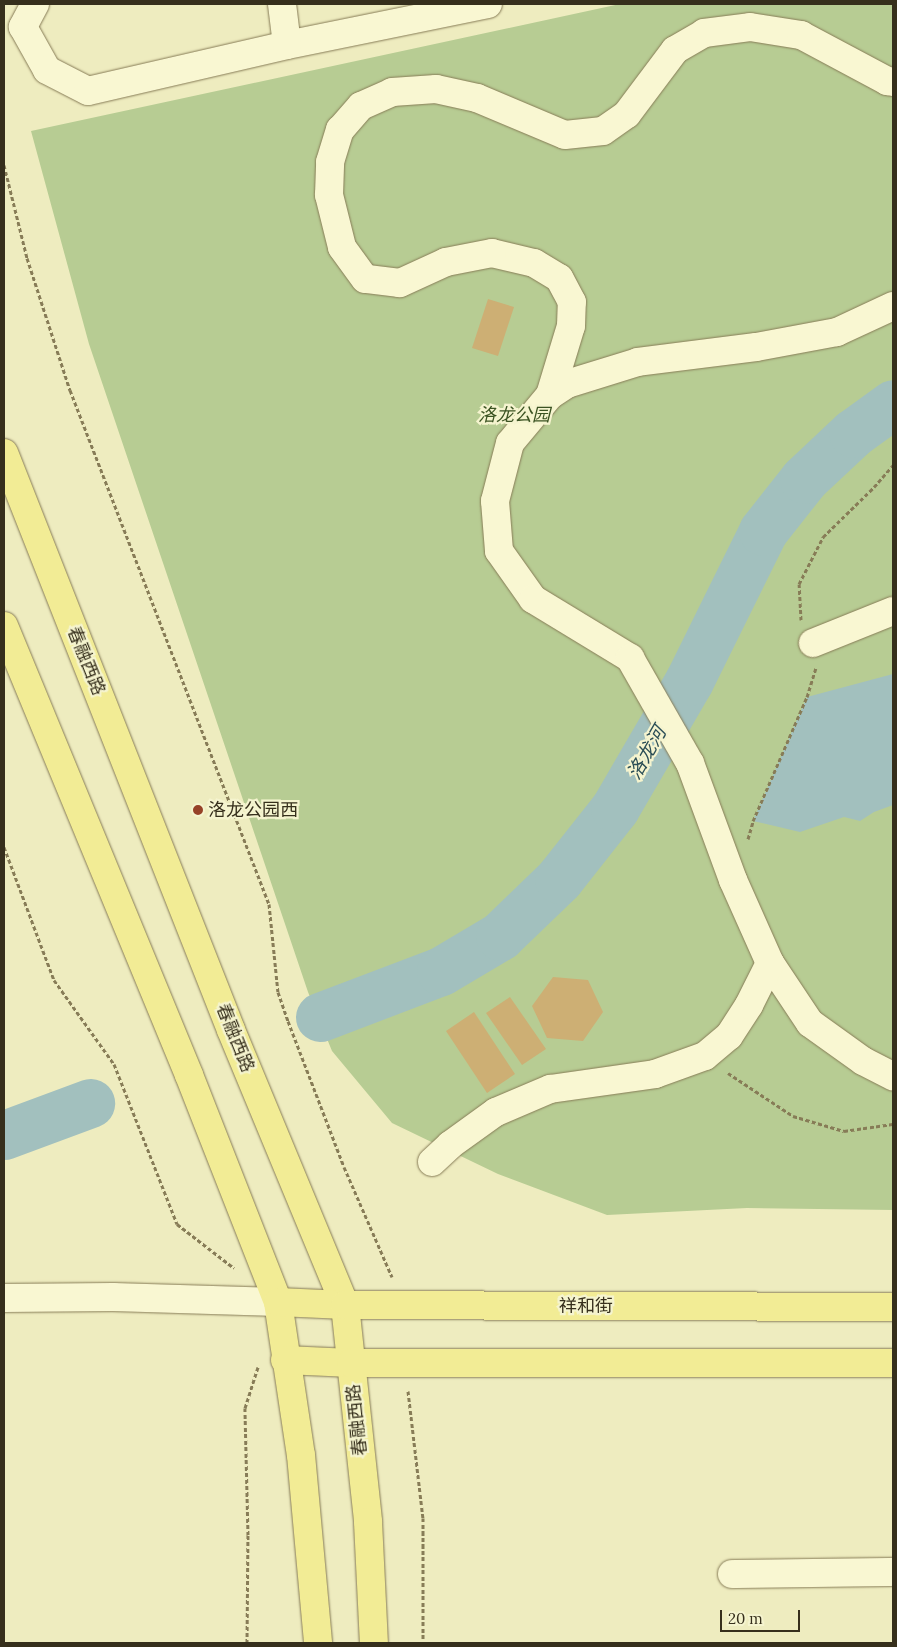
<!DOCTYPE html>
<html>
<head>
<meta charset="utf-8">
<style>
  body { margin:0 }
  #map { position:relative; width:897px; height:1647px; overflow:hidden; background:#eeecbf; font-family:Lora,"Noto Sans SC",serif }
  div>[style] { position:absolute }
  .green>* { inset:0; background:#b7cc93 }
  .water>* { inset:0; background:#a2c0be }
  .river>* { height:49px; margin:-24.5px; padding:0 24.5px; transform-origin:24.5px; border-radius:24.5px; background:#a2c0be }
  .building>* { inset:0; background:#cdaf74 }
  .path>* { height:3px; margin-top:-1.5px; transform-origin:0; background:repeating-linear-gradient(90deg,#877c57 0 4px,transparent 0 6.5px) }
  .roads { filter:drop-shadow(0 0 1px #877c57) drop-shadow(0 0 1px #877c57) }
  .minor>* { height:28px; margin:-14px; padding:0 14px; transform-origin:14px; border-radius:14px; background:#f9f7d2 }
  .major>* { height:28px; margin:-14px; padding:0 14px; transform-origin:14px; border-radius:14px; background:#f2ec95 }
  .dots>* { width:14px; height:14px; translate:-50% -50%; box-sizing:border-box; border:2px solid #f5f4cf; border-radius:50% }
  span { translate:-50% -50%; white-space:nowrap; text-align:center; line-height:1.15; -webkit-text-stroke:4.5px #f5f4cf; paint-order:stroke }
  .park-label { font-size:18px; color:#3b5322; font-style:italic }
  .street-label { font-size:18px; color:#362f1c }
  .poi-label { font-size:18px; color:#362f1c }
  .left { translate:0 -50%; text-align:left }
  .water-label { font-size:19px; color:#2b4e56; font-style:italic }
  .frame { position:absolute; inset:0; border:5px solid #362f1c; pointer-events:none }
  .scale { position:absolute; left:720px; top:1610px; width:80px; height:22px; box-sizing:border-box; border:2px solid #362f1c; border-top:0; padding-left:6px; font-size:15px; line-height:18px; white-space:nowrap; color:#362f1c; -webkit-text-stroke:4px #f5f4cf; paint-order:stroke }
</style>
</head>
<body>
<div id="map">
  <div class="green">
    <div style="clip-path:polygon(620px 4px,893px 4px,893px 1210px,747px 1208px,607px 1215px,498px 1174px,392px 1123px,332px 1051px,308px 992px,89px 344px,31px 131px)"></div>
  </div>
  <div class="water">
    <div style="clip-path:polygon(893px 674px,893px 805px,874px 812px,860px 821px,844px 817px,800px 832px,753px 821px,807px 697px)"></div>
  </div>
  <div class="river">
    <div style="left:320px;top:1017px;width:129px;rotate:-20.8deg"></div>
    <div style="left:441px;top:971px;width:69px;rotate:-30.7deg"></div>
    <div style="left:500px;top:936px;width:82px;rotate:-44deg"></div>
    <div style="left:559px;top:879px;width:90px;rotate:-51.7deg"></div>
    <div style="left:615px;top:808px;width:147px;rotate:-59.8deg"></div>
    <div style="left:689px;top:681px;width:167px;rotate:-63.7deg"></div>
    <div style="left:763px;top:531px;width:66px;rotate:-51.7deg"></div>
    <div style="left:804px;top:479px;width:67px;rotate:-43.2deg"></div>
    <div style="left:853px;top:433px;width:49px;rotate:-35.9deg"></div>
    <div style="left:4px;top:1135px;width:92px;rotate:-20.4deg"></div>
  </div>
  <div class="building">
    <div style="clip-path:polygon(488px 299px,514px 307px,498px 356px,472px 348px)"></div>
    <div style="clip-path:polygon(553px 977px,588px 980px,603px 1012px,583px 1041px,547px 1038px,532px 1006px)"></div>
    <div style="clip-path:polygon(510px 997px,546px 1049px,522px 1065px,486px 1013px)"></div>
    <div style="clip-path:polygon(474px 1012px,515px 1074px,487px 1093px,446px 1031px)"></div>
  </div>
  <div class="path">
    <div style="left:4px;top:165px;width:96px;rotate:76.1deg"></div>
    <div style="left:27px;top:258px;width:139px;rotate:72deg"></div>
    <div style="left:70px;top:390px;width:551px;rotate:68.84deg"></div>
    <div style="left:269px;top:904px;width:88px;rotate:84.2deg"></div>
    <div style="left:278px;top:992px;width:31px;rotate:71deg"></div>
    <div style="left:288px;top:1021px;width:156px;rotate:69deg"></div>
    <div style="left:344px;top:1167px;width:120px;rotate:66.4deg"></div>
    <div style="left:801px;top:620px;width:36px;rotate:-93deg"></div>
    <div style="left:799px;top:584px;width:53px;rotate:-62.9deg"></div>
    <div style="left:823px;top:537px;width:71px;rotate:-44.4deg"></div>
    <div style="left:874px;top:487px;width:29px;rotate:-49deg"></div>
    <div style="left:748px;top:839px;width:19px;rotate:-74deg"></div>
    <div style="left:753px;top:821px;width:135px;rotate:-66.5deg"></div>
    <div style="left:807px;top:697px;width:30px;rotate:-73deg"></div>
    <div style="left:4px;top:847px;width:142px;rotate:69.4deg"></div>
    <div style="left:54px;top:980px;width:103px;rotate:54.5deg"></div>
    <div style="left:114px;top:1064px;width:172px;rotate:68.5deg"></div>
    <div style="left:177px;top:1224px;width:72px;rotate:37.7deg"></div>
    <div style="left:728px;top:1073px;width:78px;rotate:33.5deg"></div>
    <div style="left:793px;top:1116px;width:53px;rotate:16.4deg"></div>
    <div style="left:844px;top:1131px;width:49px;rotate:-8.1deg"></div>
    <div style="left:408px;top:1391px;width:128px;rotate:83.3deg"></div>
    <div style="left:423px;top:1518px;width:125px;rotate:90deg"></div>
    <div style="left:247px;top:1643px;width:108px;rotate:-89.5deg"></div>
    <div style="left:248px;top:1535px;width:127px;rotate:-91.4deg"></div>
    <div style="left:245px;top:1408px;width:43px;rotate:-72.4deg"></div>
  </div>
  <div class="roads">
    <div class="minor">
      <div style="left:35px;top:4px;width:26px;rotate:118deg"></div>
      <div style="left:23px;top:27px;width:49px;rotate:60.8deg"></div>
      <div style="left:47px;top:70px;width:46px;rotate:27.1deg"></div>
      <div style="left:88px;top:91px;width:204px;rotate:-13deg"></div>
      <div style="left:287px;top:45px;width:205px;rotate:-11.5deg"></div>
      <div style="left:282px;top:4px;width:41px;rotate:83deg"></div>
      <div style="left:893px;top:306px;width:62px;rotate:155.1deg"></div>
      <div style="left:837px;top:332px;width:82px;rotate:169.5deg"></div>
      <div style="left:756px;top:347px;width:119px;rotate:172.8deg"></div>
      <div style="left:638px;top:362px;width:74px;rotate:162.8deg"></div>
      <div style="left:567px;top:384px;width:20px;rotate:147deg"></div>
      <div style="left:550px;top:395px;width:62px;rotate:129.8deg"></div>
      <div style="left:510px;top:443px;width:60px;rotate:104.5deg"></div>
      <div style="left:495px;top:501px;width:50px;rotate:85.4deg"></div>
      <div style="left:499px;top:551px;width:59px;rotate:54.7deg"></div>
      <div style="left:533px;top:599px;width:114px;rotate:31.3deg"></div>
      <div style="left:630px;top:658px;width:121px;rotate:60.3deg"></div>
      <div style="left:690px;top:763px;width:125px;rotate:69.8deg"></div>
      <div style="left:733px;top:880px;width:91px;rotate:66deg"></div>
      <div style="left:770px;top:963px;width:72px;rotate:56.3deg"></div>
      <div style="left:810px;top:1023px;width:65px;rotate:35.6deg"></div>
      <div style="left:863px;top:1061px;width:34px;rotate:27deg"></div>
      <div style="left:550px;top:395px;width:72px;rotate:-73.1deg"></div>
      <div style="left:571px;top:326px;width:24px;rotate:-88deg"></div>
      <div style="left:572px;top:302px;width:27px;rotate:-118deg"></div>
      <div style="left:559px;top:278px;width:29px;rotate:-149deg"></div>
      <div style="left:534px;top:263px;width:43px;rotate:-166.6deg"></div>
      <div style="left:492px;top:253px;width:47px;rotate:168.9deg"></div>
      <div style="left:446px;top:262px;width:51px;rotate:155.5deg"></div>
      <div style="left:400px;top:283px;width:35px;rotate:-173deg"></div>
      <div style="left:365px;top:279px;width:39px;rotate:-126deg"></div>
      <div style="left:342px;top:247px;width:54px;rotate:-104deg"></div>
      <div style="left:329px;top:195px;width:33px;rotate:-88deg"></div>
      <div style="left:330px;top:162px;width:34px;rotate:-73deg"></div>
      <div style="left:340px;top:130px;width:32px;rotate:-49deg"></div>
      <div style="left:361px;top:106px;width:34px;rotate:-24deg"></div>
      <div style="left:392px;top:92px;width:44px;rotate:-3.9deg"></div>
      <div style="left:436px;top:89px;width:42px;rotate:12.4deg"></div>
      <div style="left:477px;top:98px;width:95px;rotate:22.8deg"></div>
      <div style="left:565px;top:135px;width:38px;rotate:-6deg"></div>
      <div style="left:603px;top:131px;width:29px;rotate:-35deg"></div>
      <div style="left:627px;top:114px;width:80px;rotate:-53.1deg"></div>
      <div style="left:675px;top:50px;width:34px;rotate:-30deg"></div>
      <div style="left:704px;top:33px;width:46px;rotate:-7.4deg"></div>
      <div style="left:750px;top:27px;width:52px;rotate:8.9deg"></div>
      <div style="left:801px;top:35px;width:98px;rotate:28.1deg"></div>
      <div style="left:887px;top:81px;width:6px;rotate:9deg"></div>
      <div style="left:813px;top:643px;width:86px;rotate:-21.8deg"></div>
      <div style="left:432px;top:1162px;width:25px;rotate:-43deg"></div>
      <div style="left:450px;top:1145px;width:57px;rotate:-35.7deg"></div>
      <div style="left:496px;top:1112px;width:59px;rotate:-23.1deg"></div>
      <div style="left:550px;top:1089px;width:106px;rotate:-8.1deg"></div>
      <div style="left:655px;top:1074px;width:53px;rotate:-19.8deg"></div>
      <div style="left:705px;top:1056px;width:31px;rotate:-40deg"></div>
      <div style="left:729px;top:1036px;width:37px;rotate:-57deg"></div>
      <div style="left:749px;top:1005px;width:47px;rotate:-63.4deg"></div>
      <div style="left:4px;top:1298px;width:109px;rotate:-0.5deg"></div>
      <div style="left:113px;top:1297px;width:165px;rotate:1.7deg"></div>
      <div style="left:732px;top:1574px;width:161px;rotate:-0.7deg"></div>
    </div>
    <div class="major">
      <div style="left:4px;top:453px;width:620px;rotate:68.52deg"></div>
      <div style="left:231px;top:1030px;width:298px;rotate:67.5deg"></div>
      <div style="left:345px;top:1305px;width:218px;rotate:83.9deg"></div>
      <div style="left:368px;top:1522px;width:121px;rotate:87.2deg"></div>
      <div style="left:4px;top:626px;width:486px;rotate:67.6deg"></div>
      <div style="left:189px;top:1075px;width:244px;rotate:68.6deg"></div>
      <div style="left:278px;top:1302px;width:155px;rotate:81.5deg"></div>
      <div style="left:301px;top:1455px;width:189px;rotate:84.8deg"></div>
      <div style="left:278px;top:1302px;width:67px;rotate:2.6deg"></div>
      <div style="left:345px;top:1305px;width:548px;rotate:0.21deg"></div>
      <div style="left:285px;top:1360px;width:66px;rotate:2.6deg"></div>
      <div style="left:351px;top:1363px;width:542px"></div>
    </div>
  </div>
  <div class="dots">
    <div style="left:198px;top:810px;background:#964227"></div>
  </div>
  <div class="park-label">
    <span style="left:514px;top:415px">洛龙公园</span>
  </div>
  <div class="street-label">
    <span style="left:86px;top:661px;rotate:68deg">春融西路</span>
    <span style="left:235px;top:1038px;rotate:68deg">春融西路</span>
    <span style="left:586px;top:1306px">祥和街</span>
    <span style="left:357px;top:1420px;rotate:-96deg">春融西路</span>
  </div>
  <div class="poi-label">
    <span class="left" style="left:208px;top:810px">洛龙公园西</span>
  </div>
  <div class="water-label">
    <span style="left:647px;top:753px;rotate:-60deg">洛龙河</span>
  </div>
  <div class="frame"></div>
  <div class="scale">20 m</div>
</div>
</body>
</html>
